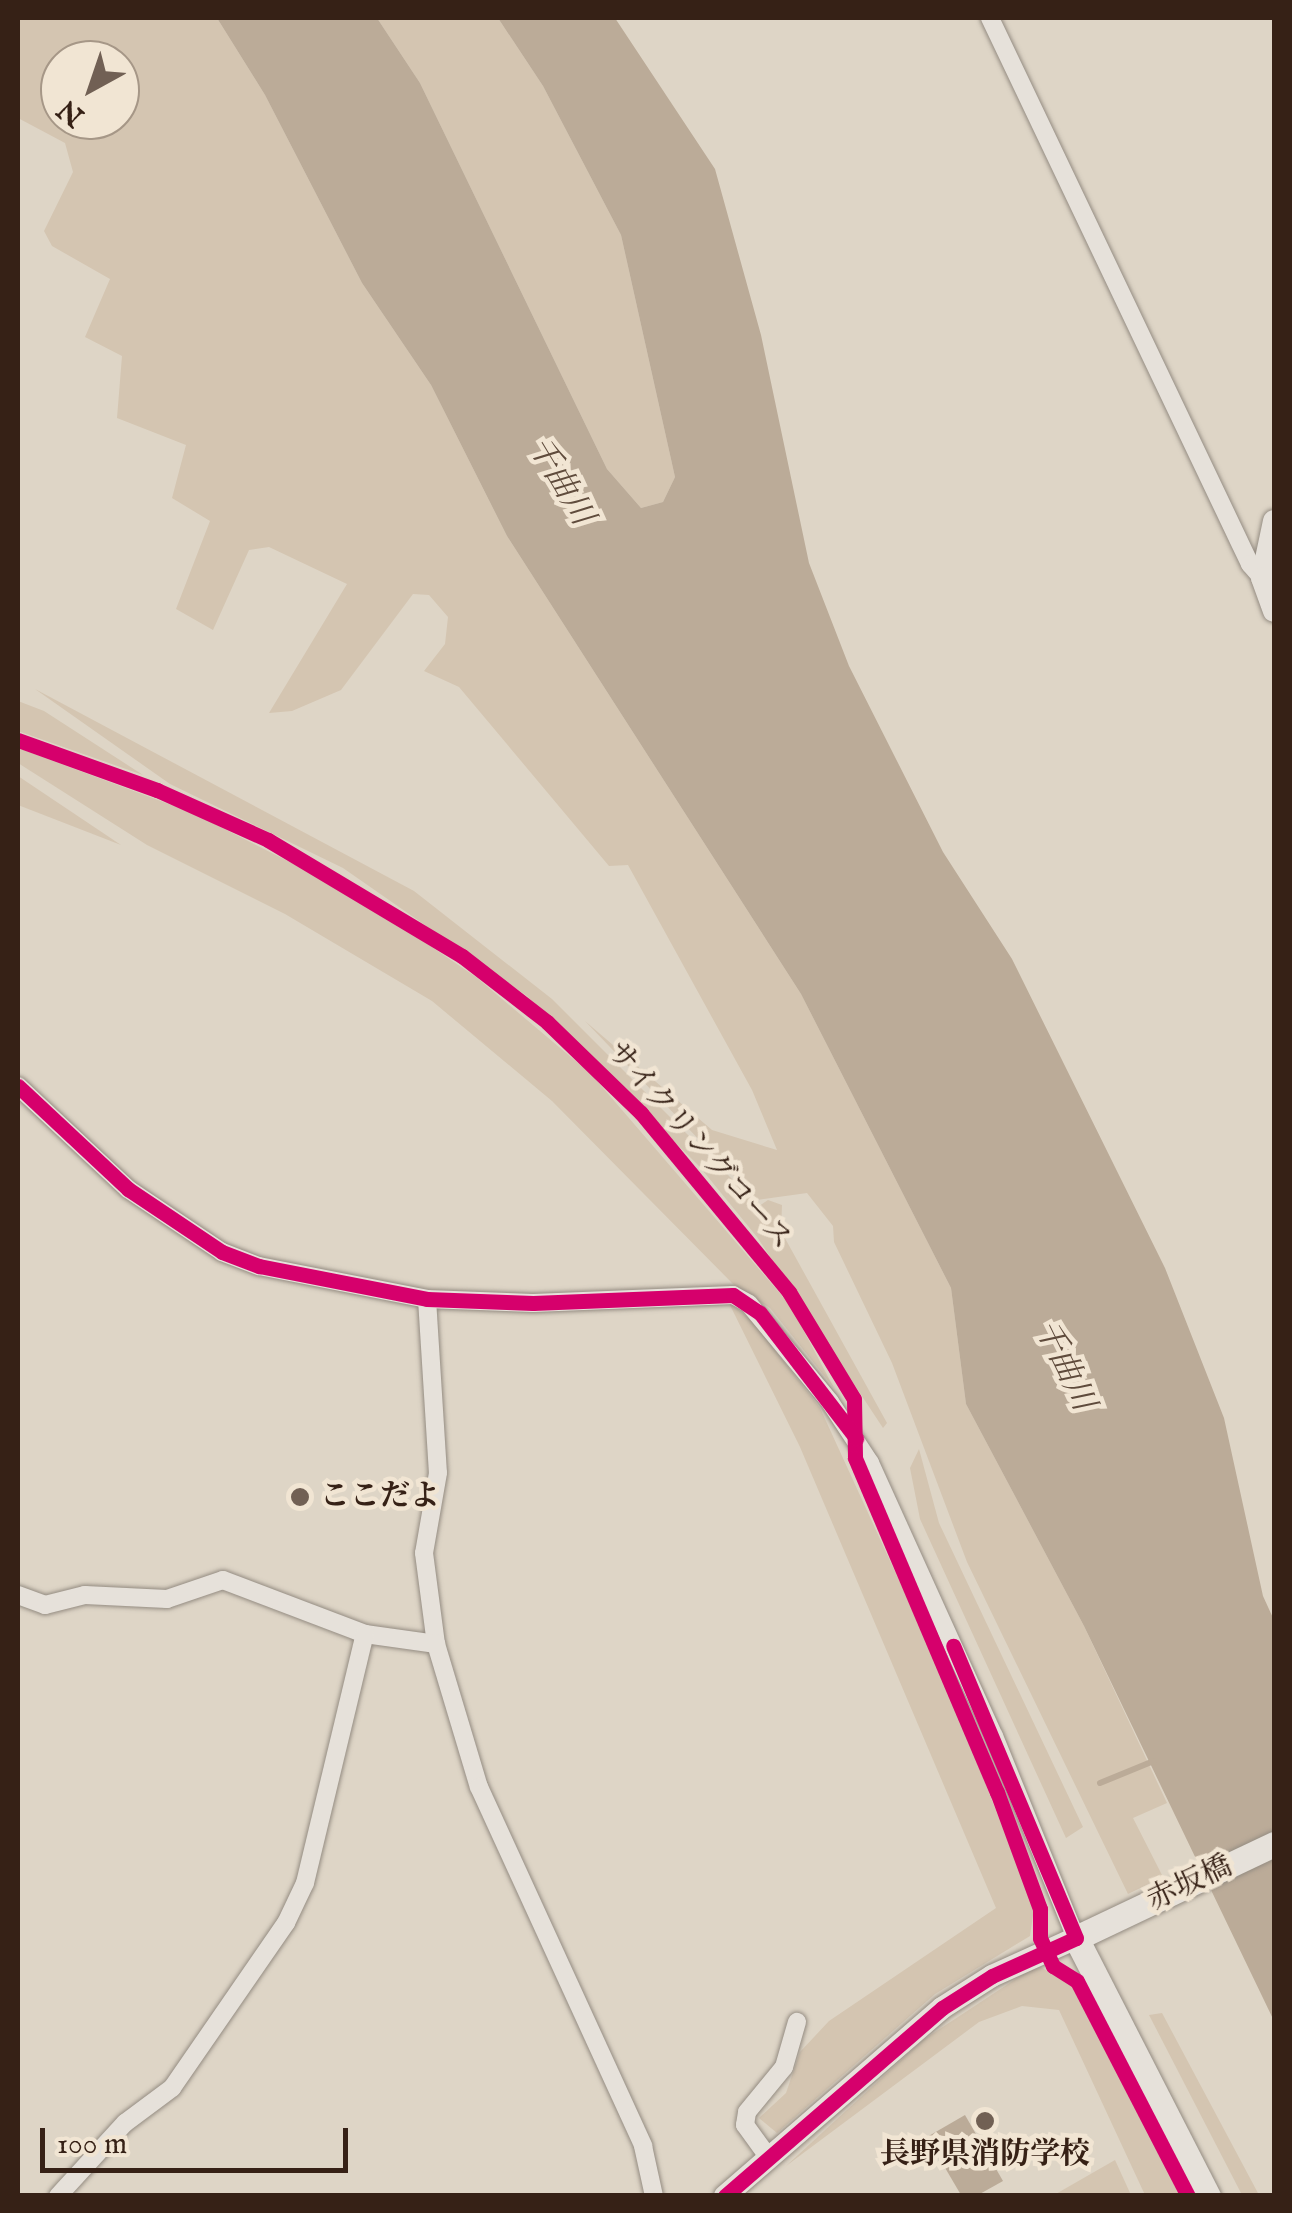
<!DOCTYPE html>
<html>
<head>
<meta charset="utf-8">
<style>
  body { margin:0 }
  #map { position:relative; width:1292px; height:2213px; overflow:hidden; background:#ded5c6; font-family:"IM FELL English","Noto Serif JP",serif }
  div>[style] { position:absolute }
  .green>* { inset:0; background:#d4c5b1 }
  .water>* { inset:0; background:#bbab98 }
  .stream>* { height:6px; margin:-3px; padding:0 3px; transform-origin:3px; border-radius:3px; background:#bbab98 }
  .roads { filter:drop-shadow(0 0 2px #948c82) drop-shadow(0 0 2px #948c82) }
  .minor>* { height:18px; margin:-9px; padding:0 9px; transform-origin:9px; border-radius:9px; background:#e6e1da }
  .tertiary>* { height:22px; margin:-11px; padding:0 11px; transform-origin:11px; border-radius:11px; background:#e6e1da }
  .secondary>* { height:25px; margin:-12.5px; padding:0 12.5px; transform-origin:12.5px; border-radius:12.5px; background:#e6e1da }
  .cycleway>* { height:15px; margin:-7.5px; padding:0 7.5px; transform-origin:7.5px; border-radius:7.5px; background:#d6006c }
  .dots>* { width:28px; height:28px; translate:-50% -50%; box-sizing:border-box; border:5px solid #f1e5d3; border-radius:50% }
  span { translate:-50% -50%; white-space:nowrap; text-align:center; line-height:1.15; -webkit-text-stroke:9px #f1e5d3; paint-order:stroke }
  .street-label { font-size:30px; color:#362116 }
  .poi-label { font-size:30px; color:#362116; font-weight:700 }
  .left { translate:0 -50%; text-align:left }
  .water-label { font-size:32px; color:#5f4b3c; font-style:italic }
  .frame { position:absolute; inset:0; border:20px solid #362116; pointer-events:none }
  .north { position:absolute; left:40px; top:40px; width:100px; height:100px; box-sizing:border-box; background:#f1e5d3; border:2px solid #a69787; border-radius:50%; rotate:220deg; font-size:28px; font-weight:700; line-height:40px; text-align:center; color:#362116 }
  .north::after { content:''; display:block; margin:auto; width:35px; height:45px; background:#716054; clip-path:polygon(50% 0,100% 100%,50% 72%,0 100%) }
  .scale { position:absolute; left:40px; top:2128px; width:308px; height:45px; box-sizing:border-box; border:5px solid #362116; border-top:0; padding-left:12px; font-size:30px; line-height:35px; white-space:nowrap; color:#362116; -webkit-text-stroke:8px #f1e5d3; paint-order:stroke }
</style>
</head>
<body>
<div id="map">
  <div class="green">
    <div style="clip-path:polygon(evenodd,18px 18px,217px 18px,265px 95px,362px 283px,431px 385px,507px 536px,801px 994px,951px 1288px,966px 1404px,1084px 1626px,1167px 1803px,1133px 1818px,1163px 1877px,1128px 1894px,967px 1562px,892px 1363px,834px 1242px,833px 1226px,807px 1193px,757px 1200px,585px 1021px,712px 1130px,777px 1150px,752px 1090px,628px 865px,609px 866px,459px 687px,424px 671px,445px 644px,448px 617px,429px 595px,413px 594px,341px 690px,292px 711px,269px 713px,347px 584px,269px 547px,249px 550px,213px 630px,176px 609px,210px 521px,172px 498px,186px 445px,117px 418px,122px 356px,85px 337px,110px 279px,52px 246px,44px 231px,73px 172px,65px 143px,18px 118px,18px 18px,60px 60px,120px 60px,120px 120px,60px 120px,60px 60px)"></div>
    <div style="clip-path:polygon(377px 18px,498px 18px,543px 86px,621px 235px,675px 477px,663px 502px,641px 508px,607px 469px,420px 83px)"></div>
    <div style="clip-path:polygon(35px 689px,414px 891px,552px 999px,759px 1206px,768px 1200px,782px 1205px,781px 1231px,887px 1423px,883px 1428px,757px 1237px,699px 1166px,527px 996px,343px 868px,170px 784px)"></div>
    <div style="clip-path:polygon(18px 701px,44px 711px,143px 775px,18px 731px)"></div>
    <div style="clip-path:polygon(18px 748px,193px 813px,355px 895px,476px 977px,591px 1074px,790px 1305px,834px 1388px,770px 1308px,736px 1287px,552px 1101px,432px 1001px,285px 914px,147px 845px,18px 763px)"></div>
    <div style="clip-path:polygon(18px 776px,121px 845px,18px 805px)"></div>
    <div style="clip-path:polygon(728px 1301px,753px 1322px,820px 1408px,946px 1683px,1034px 1908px,1030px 1936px,935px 1994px,777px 2133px,759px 2118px,786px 2093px,800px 2052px,829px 2021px,996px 1908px,800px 1447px)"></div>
    <div style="clip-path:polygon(919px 1449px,939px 1523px,1083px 1827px,1066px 1838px,920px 1519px,910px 1468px)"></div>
    <div style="clip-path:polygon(1037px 1965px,1075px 1987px,1194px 2195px,1145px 2195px,1059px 2010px,1022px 2006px,979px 2022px,786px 2166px,923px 2040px)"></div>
    <div style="clip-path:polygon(1162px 2013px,1259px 2195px,1242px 2195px,1149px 2015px)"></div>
    <div style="clip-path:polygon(1115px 2160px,1131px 2195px,1054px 2195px)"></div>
  </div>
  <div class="water">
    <div style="clip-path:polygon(217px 18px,377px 18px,420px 83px,607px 469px,641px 508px,663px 502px,675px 477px,621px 235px,543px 86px,498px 18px,615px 18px,715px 169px,761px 335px,809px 563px,849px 666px,943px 852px,1012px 959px,1165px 1268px,1224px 1418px,1263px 1596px,1274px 1620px,1274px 2021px,1084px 1626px,966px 1404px,951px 1288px,801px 994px,507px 536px,431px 385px,362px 283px,265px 95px)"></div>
    <div style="clip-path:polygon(965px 2115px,1003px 2181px,978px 2195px,961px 2195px,927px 2137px)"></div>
  </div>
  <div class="stream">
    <div style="left:1100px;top:1783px;width:58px;rotate:-22.2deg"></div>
  </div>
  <div class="roads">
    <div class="minor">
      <div style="left:990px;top:18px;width:605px;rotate:64.54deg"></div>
      <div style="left:1250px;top:564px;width:18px;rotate:49deg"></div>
      <div style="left:18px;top:1086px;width:151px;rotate:43.1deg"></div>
      <div style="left:128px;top:1189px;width:113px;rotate:33.8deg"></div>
      <div style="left:222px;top:1252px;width:40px;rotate:21deg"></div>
      <div style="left:259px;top:1266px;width:171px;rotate:11.1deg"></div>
      <div style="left:427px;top:1299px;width:106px;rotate:2.2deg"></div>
      <div style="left:533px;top:1303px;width:200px;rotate:-2.3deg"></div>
      <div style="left:733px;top:1295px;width:18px;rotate:29deg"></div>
      <div style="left:749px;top:1304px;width:127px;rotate:50.4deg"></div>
      <div style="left:830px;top:1402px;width:73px;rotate:56.7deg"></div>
      <div style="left:870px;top:1463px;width:300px;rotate:65.6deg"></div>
      <div style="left:994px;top:1736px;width:218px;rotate:67.9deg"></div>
      <div style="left:427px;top:1299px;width:174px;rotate:86.4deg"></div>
      <div style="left:438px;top:1473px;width:81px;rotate:99.9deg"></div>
      <div style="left:424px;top:1553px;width:92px;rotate:82.5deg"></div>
      <div style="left:436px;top:1644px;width:149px;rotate:73.3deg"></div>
      <div style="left:479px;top:1787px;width:395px;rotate:65.4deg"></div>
      <div style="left:643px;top:2146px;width:51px;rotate:77.6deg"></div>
      <div style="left:18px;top:1595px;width:29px;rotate:20deg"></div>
      <div style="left:45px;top:1605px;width:41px;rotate:-14deg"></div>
      <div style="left:85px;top:1595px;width:82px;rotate:2.8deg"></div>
      <div style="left:167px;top:1599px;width:59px;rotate:-18.7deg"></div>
      <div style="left:223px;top:1580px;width:152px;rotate:20.8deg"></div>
      <div style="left:365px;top:1634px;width:72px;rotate:8deg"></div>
      <div style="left:769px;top:2158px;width:41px;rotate:-126deg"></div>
      <div style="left:745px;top:2125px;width:13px;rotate:-81deg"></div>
      <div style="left:747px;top:2112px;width:58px;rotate:-50.6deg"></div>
      <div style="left:784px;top:2067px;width:47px;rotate:-73.9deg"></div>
      <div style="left:58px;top:2196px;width:99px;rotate:-47.5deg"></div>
      <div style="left:125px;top:2123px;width:59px;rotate:-36.7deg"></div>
      <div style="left:172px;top:2088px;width:201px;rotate:-55.4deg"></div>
      <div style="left:286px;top:1923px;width:44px;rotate:-64.6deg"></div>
      <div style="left:305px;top:1883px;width:256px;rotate:-76.5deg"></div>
    </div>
    <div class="tertiary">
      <div style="left:1274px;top:521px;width:58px;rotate:101.9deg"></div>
      <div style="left:1262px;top:578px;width:35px;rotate:70deg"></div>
      <div style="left:725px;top:2196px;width:287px;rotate:-40.9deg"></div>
      <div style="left:942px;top:2008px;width:59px;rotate:-32.6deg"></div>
      <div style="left:992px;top:1976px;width:92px;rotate:-24.3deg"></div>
    </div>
    <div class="secondary">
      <div style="left:1208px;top:2196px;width:290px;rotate:-117.1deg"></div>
      <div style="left:1076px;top:1938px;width:219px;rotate:-25.4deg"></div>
    </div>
  </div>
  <div class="cycleway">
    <div style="left:18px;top:740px;width:148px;rotate:19.8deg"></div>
    <div style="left:157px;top:790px;width:122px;rotate:24.2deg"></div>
    <div style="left:268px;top:840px;width:226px;rotate:30.9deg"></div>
    <div style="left:462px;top:956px;width:108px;rotate:37.8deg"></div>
    <div style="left:547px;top:1022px;width:131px;rotate:44.1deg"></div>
    <div style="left:641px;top:1113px;width:232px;rotate:50.4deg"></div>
    <div style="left:789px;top:1292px;width:125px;rotate:58.7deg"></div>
    <div style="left:854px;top:1399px;width:59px;rotate:89deg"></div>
    <div style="left:855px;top:1458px;width:363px;rotate:67deg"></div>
    <div style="left:997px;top:1792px;width:125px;rotate:69.8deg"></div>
    <div style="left:1040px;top:1909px;width:29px;rotate:90deg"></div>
    <div style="left:1040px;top:1938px;width:31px;rotate:65deg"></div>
    <div style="left:1053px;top:1966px;width:28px;rotate:32deg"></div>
    <div style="left:1077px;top:1981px;width:242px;rotate:62.7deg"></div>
    <div style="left:18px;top:1086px;width:151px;rotate:43.1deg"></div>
    <div style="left:128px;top:1189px;width:113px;rotate:33.8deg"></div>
    <div style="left:222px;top:1252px;width:40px;rotate:21deg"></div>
    <div style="left:259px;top:1266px;width:171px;rotate:11.1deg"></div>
    <div style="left:427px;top:1299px;width:106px;rotate:2.2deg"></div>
    <div style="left:533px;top:1303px;width:200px;rotate:-2.3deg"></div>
    <div style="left:733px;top:1295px;width:32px;rotate:34deg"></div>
    <div style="left:760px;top:1313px;width:158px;rotate:52.5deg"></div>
    <div style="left:725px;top:2196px;width:287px;rotate:-40.9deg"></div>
    <div style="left:942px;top:2008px;width:59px;rotate:-32.6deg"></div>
    <div style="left:992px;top:1976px;width:92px;rotate:-24.3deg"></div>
    <div style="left:1076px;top:1938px;width:317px;rotate:-112.8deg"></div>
  </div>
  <div class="dots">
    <div style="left:300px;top:1497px;background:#716054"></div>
    <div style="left:985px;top:2121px;background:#716054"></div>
  </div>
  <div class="street-label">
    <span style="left:699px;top:1146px;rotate:49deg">サイクリングコース</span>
    <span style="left:1190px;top:1884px;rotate:-25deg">赤坂橋</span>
  </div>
  <div class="poi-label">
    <span class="left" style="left:320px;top:1497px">ここだよ</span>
    <span style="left:985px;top:2155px">長野県消防学校</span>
  </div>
  <div class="water-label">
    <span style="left:559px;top:482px;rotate:59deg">千曲川</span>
    <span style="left:1063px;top:1366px;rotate:64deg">千曲川</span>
  </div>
  <div class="frame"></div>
  <div class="north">N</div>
  <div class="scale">100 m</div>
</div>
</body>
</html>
